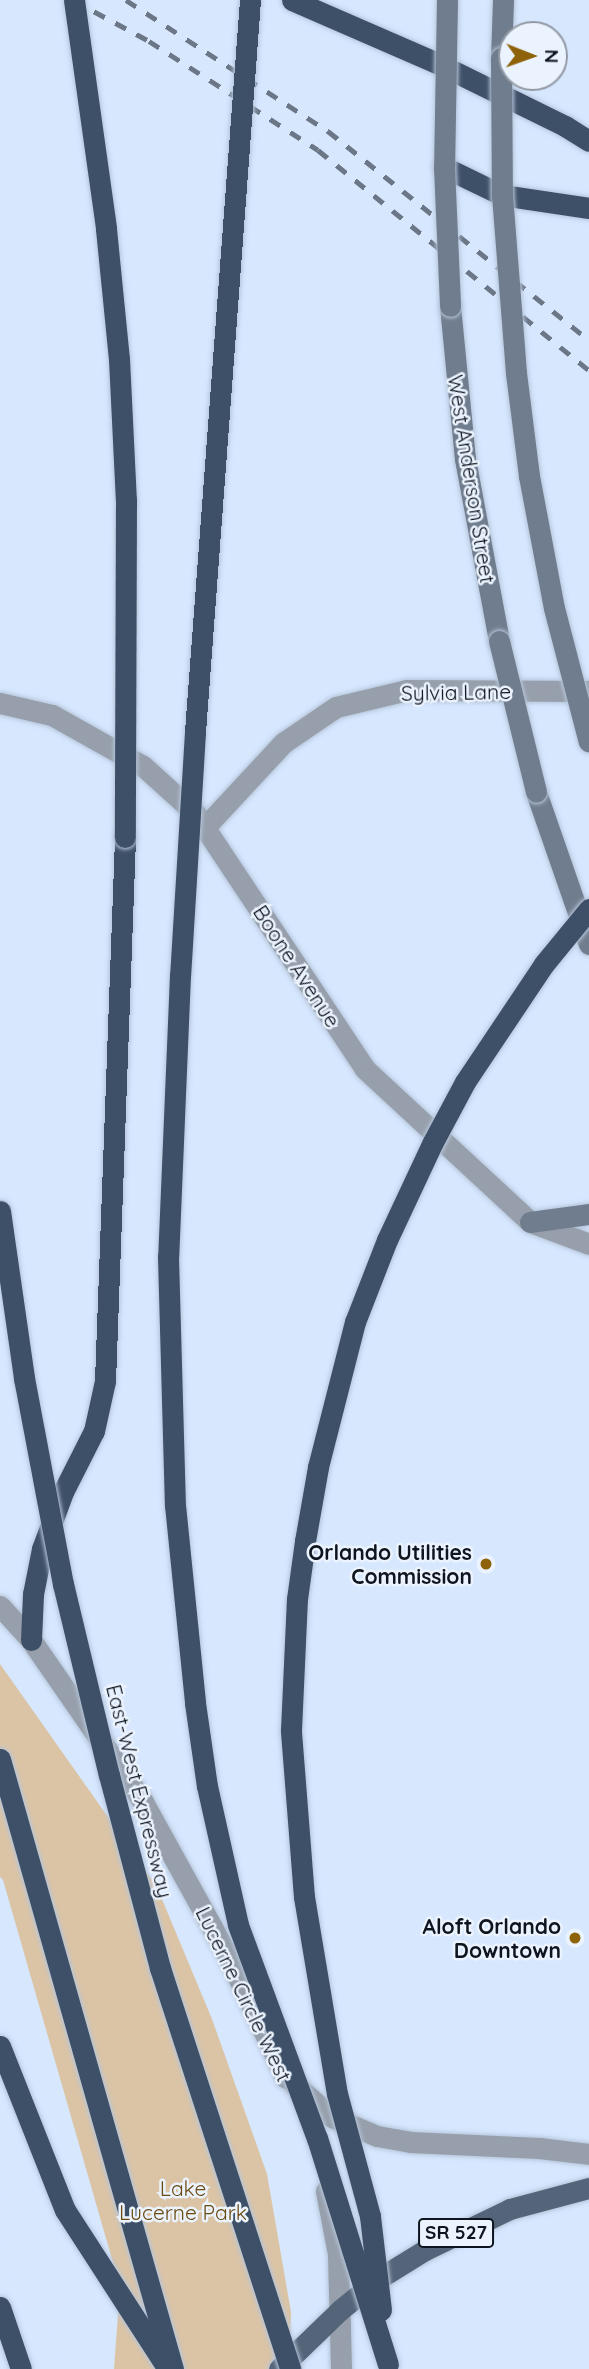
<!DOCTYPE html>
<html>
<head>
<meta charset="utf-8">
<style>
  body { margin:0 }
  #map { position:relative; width:589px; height:2369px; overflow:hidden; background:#d6e7fe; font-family:Quicksand,sans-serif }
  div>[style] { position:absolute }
  .green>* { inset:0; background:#dbc4a5 }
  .pier>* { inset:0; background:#d6e7fe }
  .roads { filter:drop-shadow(0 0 2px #b6c5da) drop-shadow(0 0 2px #b6c5da) }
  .minor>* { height:21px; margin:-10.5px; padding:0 10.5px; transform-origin:10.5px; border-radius:10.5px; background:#969fab }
  .secondary>* { height:21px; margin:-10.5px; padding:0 10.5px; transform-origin:10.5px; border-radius:10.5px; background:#707d8e }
  .primary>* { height:21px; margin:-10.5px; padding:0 10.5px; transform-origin:10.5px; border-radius:10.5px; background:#556579 }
  .motorway>* { height:21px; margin:-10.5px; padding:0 10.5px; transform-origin:10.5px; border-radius:10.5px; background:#3e5067 }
  .rail>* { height:5px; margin-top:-2.5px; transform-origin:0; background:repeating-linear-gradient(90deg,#6b7686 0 12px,transparent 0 24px) }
  .bridges { filter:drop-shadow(0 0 2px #b6c5da) drop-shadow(0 0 2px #b6c5da) }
  .secondary-bridge>* { height:21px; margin:-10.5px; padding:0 10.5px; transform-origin:10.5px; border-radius:10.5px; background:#707d8e }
  .motorway-bridge>* { height:21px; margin:-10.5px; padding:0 10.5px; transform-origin:10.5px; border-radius:10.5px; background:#3e5067 }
  .dots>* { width:19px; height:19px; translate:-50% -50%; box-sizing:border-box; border:4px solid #ebf3ff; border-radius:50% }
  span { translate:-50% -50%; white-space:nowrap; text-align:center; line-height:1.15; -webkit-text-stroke:5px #ebf3ff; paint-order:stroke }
  .shield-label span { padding:2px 5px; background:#ebf3ff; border:2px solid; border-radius:5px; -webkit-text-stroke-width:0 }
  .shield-label { font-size:19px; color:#0e151f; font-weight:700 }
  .street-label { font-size:21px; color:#0e151f }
  .poi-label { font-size:21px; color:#0e151f; font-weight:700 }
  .right { translate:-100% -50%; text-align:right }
  .park-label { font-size:21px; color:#6c4b12 }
  .north { position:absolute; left:498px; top:21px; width:70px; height:70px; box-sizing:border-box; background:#ebf3ff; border:2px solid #939aa5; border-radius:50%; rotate:91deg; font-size:19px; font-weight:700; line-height:28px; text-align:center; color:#0e151f }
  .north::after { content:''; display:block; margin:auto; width:24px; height:32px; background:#8e6209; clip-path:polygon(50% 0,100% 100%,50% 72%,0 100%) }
</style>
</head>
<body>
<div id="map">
  <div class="green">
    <div style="clip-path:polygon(0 1664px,156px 1885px,212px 2019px,267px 2174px,291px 2312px,289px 2369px,110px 2369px,0 1880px)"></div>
  </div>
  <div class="pier">
    <div style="clip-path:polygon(0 1877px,3px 1880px,120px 2287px,114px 2369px,64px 2369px,0 2184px)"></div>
    <div style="clip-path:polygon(0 2236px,48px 2369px,0 2369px)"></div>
  </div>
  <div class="roads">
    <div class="minor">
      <div style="left:0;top:703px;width:53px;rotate:13deg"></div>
      <div style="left:52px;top:715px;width:104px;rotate:29.3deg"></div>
      <div style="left:143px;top:766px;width:70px;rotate:42.1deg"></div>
      <div style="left:195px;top:813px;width:307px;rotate:56.4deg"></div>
      <div style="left:365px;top:1069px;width:225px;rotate:42.8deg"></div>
      <div style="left:530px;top:1222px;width:63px;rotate:20.4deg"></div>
      <div style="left:205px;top:827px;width:115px;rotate:-47.1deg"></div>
      <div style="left:283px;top:743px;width:64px;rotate:-34.2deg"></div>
      <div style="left:336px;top:707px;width:73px;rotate:-13.5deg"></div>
      <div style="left:407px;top:690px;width:182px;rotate:0.3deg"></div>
      <div style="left:0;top:1606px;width:46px;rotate:47.6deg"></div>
      <div style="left:31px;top:1640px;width:197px;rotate:55.3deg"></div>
      <div style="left:143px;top:1802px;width:176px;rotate:61.1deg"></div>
      <div style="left:228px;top:1956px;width:135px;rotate:64.6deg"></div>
      <div style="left:294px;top:2084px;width:50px;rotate:41deg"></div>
      <div style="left:332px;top:2117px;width:49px;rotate:22.9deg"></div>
      <div style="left:377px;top:2136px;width:34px;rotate:10deg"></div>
      <div style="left:410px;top:2142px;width:129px;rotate:2.7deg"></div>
      <div style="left:539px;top:2148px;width:50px;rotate:6.8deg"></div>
      <div style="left:326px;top:2191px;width:64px;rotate:79.2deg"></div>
      <div style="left:338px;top:2254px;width:115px;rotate:88.5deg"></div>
    </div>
    <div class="secondary">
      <div style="left:501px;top:58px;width:58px;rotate:-88deg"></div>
      <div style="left:450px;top:306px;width:154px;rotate:84.4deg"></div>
      <div style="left:465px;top:459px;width:185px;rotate:79.4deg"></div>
      <div style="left:536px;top:792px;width:161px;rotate:70.8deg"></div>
      <div style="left:530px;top:1222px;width:60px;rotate:-7.7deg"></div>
    </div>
    <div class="primary">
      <div style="left:279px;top:2369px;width:85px;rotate:-44deg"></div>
      <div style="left:340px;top:2310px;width:49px;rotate:-39.2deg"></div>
      <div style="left:378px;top:2279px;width:55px;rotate:-31.7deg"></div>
      <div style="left:425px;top:2250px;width:94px;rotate:-25.8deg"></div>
      <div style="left:510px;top:2209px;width:82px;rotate:-14.9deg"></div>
    </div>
    <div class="motorway">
      <div style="left:292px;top:0;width:158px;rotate:23.5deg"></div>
      <div style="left:437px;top:63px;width:143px;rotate:26.2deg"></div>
      <div style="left:565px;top:126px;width:28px;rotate:32deg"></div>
      <div style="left:444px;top:167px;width:64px;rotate:25.8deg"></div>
      <div style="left:502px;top:195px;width:88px;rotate:8.5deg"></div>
      <div style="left:31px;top:1640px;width:46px;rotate:-87.5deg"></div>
      <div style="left:33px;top:1594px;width:46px;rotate:-78.7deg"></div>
      <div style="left:42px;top:1549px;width:61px;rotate:-69.8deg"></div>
      <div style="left:63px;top:1492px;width:68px;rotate:-63.1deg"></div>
      <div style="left:94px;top:1431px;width:51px;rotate:-77.6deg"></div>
      <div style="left:105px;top:1381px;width:544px;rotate:-87.89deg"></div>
      <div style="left:0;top:1759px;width:634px;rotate:74.17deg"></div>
      <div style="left:0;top:2046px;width:176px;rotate:68.4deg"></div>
      <div style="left:65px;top:2210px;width:182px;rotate:57.1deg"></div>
      <div style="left:0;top:2307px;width:65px;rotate:71.3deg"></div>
    </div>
  </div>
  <div class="rail">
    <div style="left:73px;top:0;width:86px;rotate:28.3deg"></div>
    <div style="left:149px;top:41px;width:201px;rotate:32.8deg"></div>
    <div style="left:318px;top:150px;width:349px;rotate:39.1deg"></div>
    <div style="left:126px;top:0;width:241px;rotate:33deg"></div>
    <div style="left:328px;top:131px;width:334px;rotate:38.7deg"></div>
  </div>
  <div class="bridges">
    <div class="secondary-bridge">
      <div style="left:447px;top:0;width:167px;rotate:91deg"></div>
      <div style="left:444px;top:167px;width:139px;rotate:87.5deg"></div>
      <div style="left:501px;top:58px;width:137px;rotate:89.6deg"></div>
      <div style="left:502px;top:195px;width:179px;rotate:85.5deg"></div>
      <div style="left:516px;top:373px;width:104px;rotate:82.8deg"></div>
      <div style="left:529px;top:476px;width:134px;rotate:79.3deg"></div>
      <div style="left:554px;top:608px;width:138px;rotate:75.4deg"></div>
      <div style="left:499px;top:641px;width:155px;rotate:76.2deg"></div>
    </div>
    <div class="motorway-bridge">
      <div style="left:74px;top:0;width:231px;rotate:82deg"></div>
      <div style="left:106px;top:229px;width:131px;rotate:84.3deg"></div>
      <div style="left:119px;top:359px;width:141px;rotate:87.2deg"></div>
      <div style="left:126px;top:500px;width:337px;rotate:90.2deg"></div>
      <div style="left:250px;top:0;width:734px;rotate:94.3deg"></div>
      <div style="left:195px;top:732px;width:243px;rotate:93.5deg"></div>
      <div style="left:180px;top:975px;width:282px;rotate:92.4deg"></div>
      <div style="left:168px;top:1257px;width:248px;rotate:88.4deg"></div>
      <div style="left:175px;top:1505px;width:199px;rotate:84.2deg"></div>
      <div style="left:195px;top:1703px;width:84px;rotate:81.8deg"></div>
      <div style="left:207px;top:1786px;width:142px;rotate:77.4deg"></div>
      <div style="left:238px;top:1925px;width:227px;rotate:69.7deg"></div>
      <div style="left:317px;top:2138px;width:237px;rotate:72.6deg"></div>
      <div style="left:0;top:1211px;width:169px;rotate:81.8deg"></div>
      <div style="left:24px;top:1378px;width:210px;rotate:79.3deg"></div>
      <div style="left:63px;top:1584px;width:196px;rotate:76.5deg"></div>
      <div style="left:109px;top:1775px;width:200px;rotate:75.2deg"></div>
      <div style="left:160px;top:1968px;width:422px;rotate:72deg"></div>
      <div style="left:381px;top:2310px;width:95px;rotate:-96.7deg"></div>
      <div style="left:370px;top:2216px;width:126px;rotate:-105.1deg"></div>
      <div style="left:337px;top:2094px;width:200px;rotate:-99.5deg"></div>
      <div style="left:304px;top:1897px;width:168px;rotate:-94.5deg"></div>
      <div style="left:291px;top:1730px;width:131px;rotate:-87.4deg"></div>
      <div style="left:297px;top:1599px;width:59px;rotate:-82.1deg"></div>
      <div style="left:305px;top:1541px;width:75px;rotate:-80deg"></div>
      <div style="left:318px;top:1467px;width:150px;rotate:-75.7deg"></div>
      <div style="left:355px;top:1322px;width:88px;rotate:-68.7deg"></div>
      <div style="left:387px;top:1240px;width:108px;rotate:-64.9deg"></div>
      <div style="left:433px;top:1142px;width:68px;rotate:-61.9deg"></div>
      <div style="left:465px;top:1082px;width:142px;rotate:-56.2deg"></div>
      <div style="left:544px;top:964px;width:71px;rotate:-50.7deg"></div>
    </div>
  </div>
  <div class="dots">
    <div style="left:486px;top:1564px;background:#8e6209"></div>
    <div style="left:575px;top:1938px;background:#8e6209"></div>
  </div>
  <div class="shield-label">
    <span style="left:456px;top:2233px">SR 527</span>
  </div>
  <div class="street-label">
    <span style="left:472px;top:479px;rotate:81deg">West Anderson Street</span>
    <span style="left:456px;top:692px;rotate:-1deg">Sylvia Lane</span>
    <span style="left:297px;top:966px;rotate:57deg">Boone Avenue</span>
    <span style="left:140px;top:1791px;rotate:76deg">East-West Expressway</span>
    <span style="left:244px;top:1994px;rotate:64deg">Lucerne Circle West</span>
  </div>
  <div class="poi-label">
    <span class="right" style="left:472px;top:1564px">Orlando Utilities<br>Commission</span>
    <span class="right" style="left:561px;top:1938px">Aloft Orlando<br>Downtown</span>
  </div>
  <div class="park-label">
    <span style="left:183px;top:2200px">Lake<br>Lucerne Park</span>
  </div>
  <div class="north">N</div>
</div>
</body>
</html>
